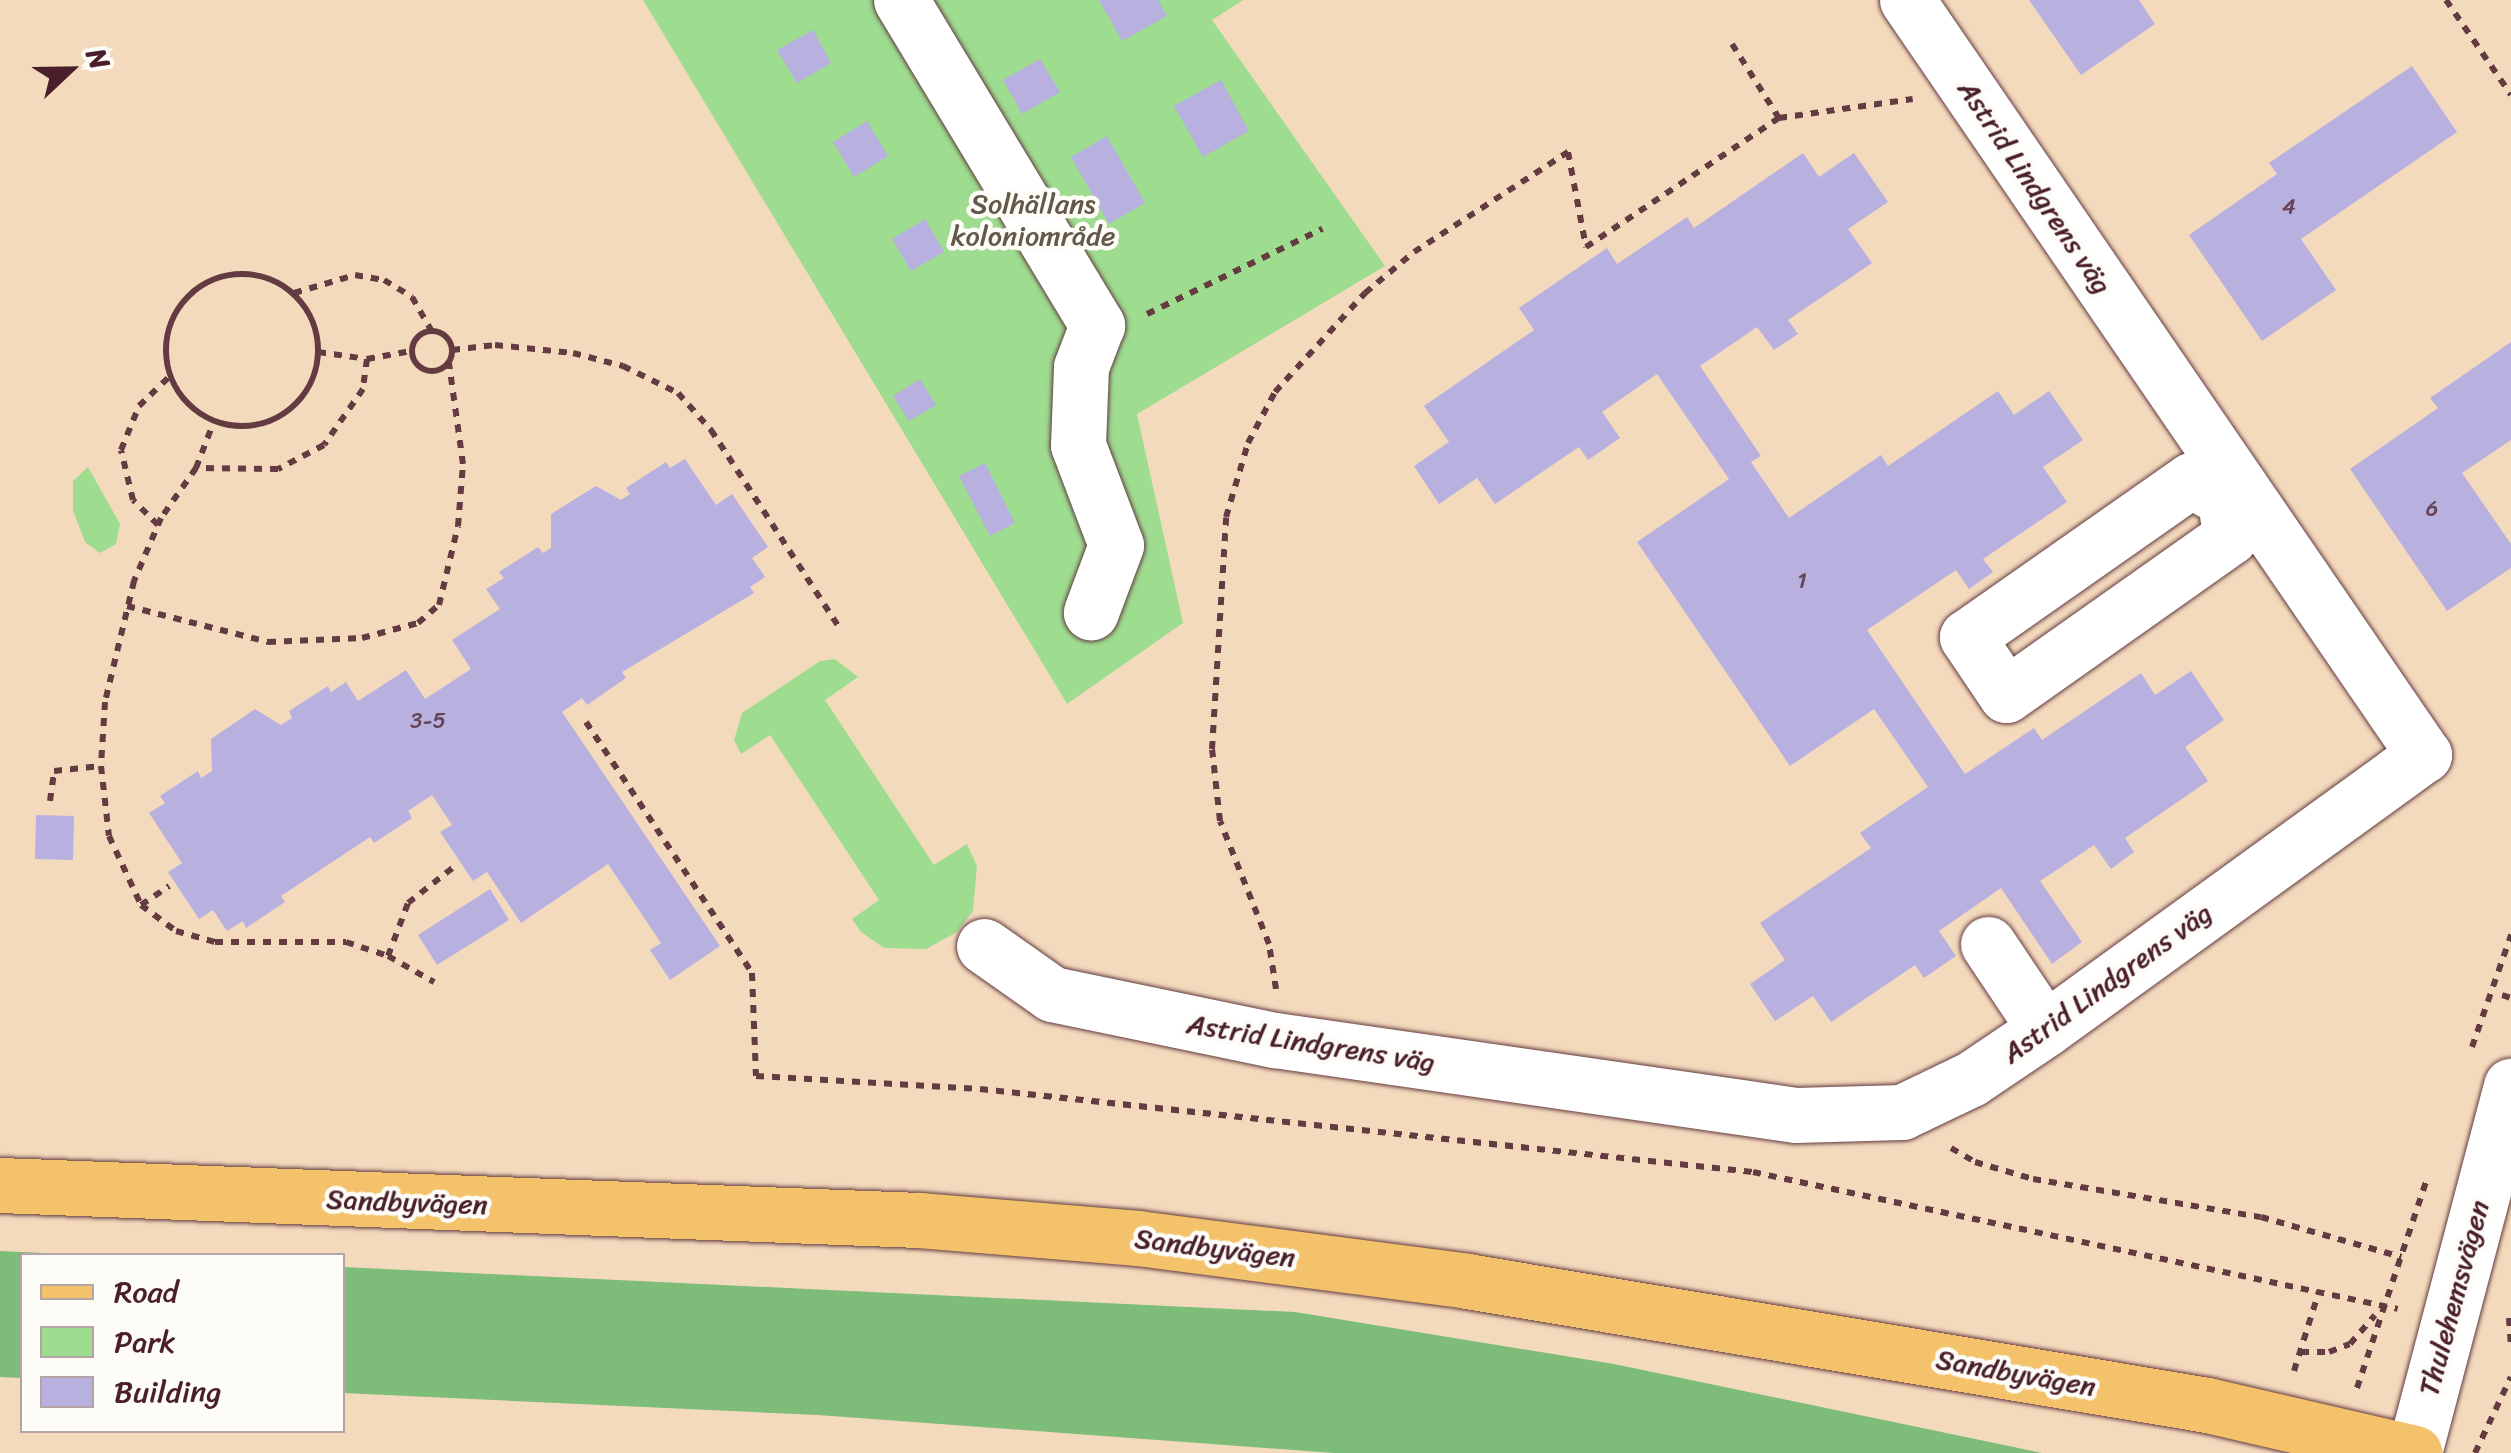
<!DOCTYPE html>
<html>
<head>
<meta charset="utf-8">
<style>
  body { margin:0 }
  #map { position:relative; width:2511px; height:1453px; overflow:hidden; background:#f4dabd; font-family:Sriracha,sans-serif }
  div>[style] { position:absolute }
  .green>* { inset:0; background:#9edc90 }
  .forest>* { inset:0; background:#7ebc7a }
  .building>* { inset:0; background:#b8b0df }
  .path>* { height:6px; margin-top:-3px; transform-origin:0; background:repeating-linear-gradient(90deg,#643b41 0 8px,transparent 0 16px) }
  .path>.ring { margin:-3px; padding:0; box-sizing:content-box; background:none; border:6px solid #643b41; border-radius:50% }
  .roads { filter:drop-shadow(0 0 2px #643b41) drop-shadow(0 0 2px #643b41) }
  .minor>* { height:55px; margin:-27.5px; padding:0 27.5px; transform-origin:27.5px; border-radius:27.5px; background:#fff }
  .major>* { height:55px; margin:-27.5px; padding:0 27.5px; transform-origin:27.5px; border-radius:27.5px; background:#f3c26a }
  span { translate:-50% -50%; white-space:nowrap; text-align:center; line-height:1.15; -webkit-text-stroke:9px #fdfcf7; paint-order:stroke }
  .number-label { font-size:22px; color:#664358 }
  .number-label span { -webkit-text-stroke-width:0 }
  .street-label { font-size:28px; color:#4a1f2b }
  .park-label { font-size:28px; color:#635849 }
  .legend { position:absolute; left:20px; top:1253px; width:325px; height:180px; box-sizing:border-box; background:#fdfcf7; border:2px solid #b5a4a5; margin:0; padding:12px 18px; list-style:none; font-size:30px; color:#4a1f2b }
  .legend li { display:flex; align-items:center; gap:20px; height:50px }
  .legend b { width:50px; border:2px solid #b5a4a5 }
  .north { position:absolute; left:20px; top:20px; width:100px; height:100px; -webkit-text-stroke:8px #fdfcf7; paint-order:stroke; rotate:68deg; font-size:28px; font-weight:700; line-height:40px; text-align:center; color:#4a1f2b }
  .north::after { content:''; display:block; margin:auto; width:35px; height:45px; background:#4a1f2b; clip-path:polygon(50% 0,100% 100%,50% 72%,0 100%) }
</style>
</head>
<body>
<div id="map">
  <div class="green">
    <div style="clip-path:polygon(643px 0,1243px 0,1212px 20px,1385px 266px,1137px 414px,1183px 623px,1067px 704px)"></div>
    <div style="clip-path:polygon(88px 467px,120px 524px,116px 544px,100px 553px,85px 542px,73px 510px,73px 481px)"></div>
    <div style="clip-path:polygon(835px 659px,858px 677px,825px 700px,934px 865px,967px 844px,977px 866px,973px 911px,957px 932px,926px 949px,884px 948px,861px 932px,852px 919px,879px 900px,770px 735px,741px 754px,734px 740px,742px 713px,820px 661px)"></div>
  </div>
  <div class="forest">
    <div style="clip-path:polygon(0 1251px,88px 1255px,22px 1256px,22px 1378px,0 1377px)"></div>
    <div style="clip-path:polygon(343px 1267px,1295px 1312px,1614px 1364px,2042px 1453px,1334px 1453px,818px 1415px,343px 1393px)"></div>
  </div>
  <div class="building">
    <div style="clip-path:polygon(1099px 0,1158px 0,1167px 16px,1122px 41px)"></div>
    <div style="clip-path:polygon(2029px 0,2139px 0,2155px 24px,2081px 75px)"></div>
    <div style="clip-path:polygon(813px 30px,831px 63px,797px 83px,777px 50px)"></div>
    <div style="clip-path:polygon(1040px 59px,1060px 92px,1022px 114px,1003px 80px)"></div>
    <div style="clip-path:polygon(2412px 66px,2457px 132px,2301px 239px,2336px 290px,2262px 341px,2189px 235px,2277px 174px,2269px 163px)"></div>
    <div style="clip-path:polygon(1221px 80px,1249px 131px,1203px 157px,1174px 106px)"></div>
    <div style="clip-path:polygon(867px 121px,888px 156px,854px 177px,833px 142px)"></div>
    <div style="clip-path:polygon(1107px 136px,1145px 203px,1109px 224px,1071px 157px)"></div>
    <div style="clip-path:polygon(1803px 153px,1819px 177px,1854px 153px,1888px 202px,1848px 229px,1872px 263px,1788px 320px,1798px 334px,1774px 350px,1757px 327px,1700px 366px,1761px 456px,1751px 462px,1789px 518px,1881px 455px,1888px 466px,1998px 391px,2014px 415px,2049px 391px,2083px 440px,2043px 467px,2067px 502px,1983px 559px,1993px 572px,1969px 589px,1956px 570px,1867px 630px,1965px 774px,2034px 728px,2042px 740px,2141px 673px,2155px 695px,2191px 671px,2224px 720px,2185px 747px,2208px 781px,2125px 838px,2134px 852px,2111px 869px,2094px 845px,2040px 881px,2082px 942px,2052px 964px,2001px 888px,1939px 931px,1956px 956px,1924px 978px,1915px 965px,1831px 1022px,1813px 996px,1775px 1021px,1750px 984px,1785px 960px,1760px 923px,1871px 848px,1860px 833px,1928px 787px,1874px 709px,1790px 766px,1637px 542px,1729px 479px,1657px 374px,1602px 412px,1620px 438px,1588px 460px,1579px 447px,1495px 504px,1477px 478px,1439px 504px,1414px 466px,1449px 442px,1424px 406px,1534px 330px,1519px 308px,1607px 248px,1617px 264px,1687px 217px,1694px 228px)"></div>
    <div style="clip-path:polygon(925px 219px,944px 252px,911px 271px,892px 239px)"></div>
    <div style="clip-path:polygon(2511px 342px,2511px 440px,2462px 473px,2511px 544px,2511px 568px,2447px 611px,2350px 469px,2438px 408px,2430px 398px)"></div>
    <div style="clip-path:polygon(920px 379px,936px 405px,909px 421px,893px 396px)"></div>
    <div style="clip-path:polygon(685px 459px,716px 505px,732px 494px,768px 547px,752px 558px,765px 577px,750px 587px,754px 593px,622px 672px,626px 678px,587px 705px,582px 698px,562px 712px,720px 946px,670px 980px,650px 950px,661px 943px,608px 864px,521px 923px,487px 872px,473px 881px,440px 832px,452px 825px,432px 795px,408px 811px,412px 818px,374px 843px,370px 837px,281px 896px,285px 902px,246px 928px,243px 921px,227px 931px,213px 910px,199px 919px,168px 872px,182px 863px,149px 813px,165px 803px,160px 796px,198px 771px,201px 778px,212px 771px,211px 739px,255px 709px,281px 725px,292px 718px,289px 711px,328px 686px,331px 692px,346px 682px,358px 701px,406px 670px,425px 699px,471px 669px,452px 640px,500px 609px,486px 589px,504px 578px,499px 572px,538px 547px,543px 553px,551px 548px,551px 514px,596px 486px,621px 500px,630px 494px,626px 488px,666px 462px,670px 468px)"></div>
    <div style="clip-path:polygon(985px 463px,1015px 523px,990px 536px,959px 476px)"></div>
    <div style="clip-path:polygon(36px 815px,74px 816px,73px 860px,35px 859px)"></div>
    <div style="clip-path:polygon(490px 889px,509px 920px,437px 965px,418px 935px)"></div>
  </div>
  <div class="path">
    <div style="left:2446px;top:0;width:115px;rotate:55.6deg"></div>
    <div style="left:1732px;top:44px;width:88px;rotate:57.6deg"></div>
    <div class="ring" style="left:166px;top:274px;width:146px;height:146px"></div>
    <div style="left:294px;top:293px;width:64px;rotate:-16.4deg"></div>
    <div style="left:355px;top:275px;width:29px;rotate:10deg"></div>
    <div style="left:384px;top:280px;width:33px;rotate:31deg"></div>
    <div style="left:412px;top:297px;width:39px;rotate:60deg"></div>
    <div style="left:1147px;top:314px;width:195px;rotate:-25.9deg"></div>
    <div class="ring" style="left:412px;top:331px;width:34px;height:34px"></div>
    <div style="left:452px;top:350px;width:43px;rotate:-6.6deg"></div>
    <div style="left:495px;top:345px;width:78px;rotate:5.9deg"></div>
    <div style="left:573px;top:353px;width:52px;rotate:14.6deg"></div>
    <div style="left:623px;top:366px;width:61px;rotate:26.1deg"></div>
    <div style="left:678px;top:393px;width:50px;rotate:48.3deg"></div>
    <div style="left:711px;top:430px;width:237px;rotate:57deg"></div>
    <div style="left:318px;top:352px;width:49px;rotate:8.1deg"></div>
    <div style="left:367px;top:359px;width:45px;rotate:-10.3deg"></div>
    <div style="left:367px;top:359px;width:30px;rotate:98deg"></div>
    <div style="left:363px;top:389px;width:68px;rotate:124.9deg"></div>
    <div style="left:324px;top:445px;width:52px;rotate:152.4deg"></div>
    <div style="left:278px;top:469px;width:82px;rotate:-179.3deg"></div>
    <div style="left:196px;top:468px;width:61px;rotate:125deg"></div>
    <div style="left:161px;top:518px;width:69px;rotate:113.2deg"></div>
    <div style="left:134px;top:581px;width:124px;rotate:103.5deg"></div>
    <div style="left:105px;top:702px;width:64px;rotate:93.6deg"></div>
    <div style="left:101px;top:766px;width:70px;rotate:83.5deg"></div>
    <div style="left:109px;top:836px;width:76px;rotate:65.1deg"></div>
    <div style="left:141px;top:905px;width:44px;rotate:36.6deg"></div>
    <div style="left:176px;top:931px;width:41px;rotate:15.8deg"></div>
    <div style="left:215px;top:942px;width:131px"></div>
    <div style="left:346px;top:942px;width:44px;rotate:18.4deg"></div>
    <div style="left:388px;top:956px;width:57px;rotate:-69.3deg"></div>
    <div style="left:408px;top:903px;width:60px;rotate:-38.2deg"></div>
    <div style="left:196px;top:468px;width:50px;rotate:-69deg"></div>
    <div style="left:158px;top:525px;width:35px;rotate:-135deg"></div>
    <div style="left:133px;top:500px;width:51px;rotate:-103.5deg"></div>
    <div style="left:121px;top:450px;width:48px;rotate:-67.8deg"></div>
    <div style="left:139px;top:406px;width:43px;rotate:-44.1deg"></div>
    <div style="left:127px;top:606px;width:146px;rotate:14.3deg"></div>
    <div style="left:268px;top:642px;width:94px;rotate:-2.4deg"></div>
    <div style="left:362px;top:638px;width:58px;rotate:-15deg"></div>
    <div style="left:418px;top:623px;width:28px;rotate:-41deg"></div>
    <div style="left:439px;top:605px;width:81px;rotate:-76.5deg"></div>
    <div style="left:458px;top:526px;width:62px;rotate:-85.4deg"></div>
    <div style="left:463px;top:464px;width:102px;rotate:-97.9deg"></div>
    <div style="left:586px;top:722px;width:301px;rotate:56.5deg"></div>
    <div style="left:752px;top:973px;width:103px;rotate:87.8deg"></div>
    <div style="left:756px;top:1076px;width:224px;rotate:3.3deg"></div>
    <div style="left:980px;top:1089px;width:777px;rotate:6.13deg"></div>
    <div style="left:1753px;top:1172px;width:659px;rotate:11.99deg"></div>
    <div style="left:50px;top:801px;width:30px;rotate:-82deg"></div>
    <div style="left:54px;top:771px;width:47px;rotate:-6.1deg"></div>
    <div style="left:141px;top:905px;width:34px;rotate:-34deg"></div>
    <div style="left:388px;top:956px;width:53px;rotate:29.5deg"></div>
    <div style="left:1276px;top:989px;width:46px;rotate:-98.8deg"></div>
    <div style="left:1269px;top:944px;width:132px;rotate:-111.7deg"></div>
    <div style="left:1220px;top:821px;width:72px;rotate:-96.3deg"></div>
    <div style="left:1212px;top:749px;width:232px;rotate:-86.5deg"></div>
    <div style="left:1226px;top:517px;width:77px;rotate:-73.4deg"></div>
    <div style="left:1248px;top:443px;width:58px;rotate:-62.1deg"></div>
    <div style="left:1275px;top:392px;width:134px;rotate:-47.7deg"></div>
    <div style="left:1365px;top:293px;width:64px;rotate:-39.9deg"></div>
    <div style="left:1414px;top:252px;width:184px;rotate:-33deg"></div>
    <div style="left:1568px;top:152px;width:97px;rotate:79.3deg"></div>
    <div style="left:1586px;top:247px;width:232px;rotate:-33.8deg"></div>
    <div style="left:1779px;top:118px;width:135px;rotate:-8.1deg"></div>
    <div style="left:2502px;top:995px;width:9px;rotate:18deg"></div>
    <div style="left:2472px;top:1047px;width:119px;rotate:-70.8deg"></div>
    <div style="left:1951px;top:1148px;width:28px;rotate:30deg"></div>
    <div style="left:1975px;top:1162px;width:60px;rotate:16.3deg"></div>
    <div style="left:2033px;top:1179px;width:231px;rotate:9.5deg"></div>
    <div style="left:2261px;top:1217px;width:146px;rotate:15.9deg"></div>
    <div style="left:2509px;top:1318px;width:28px;rotate:86deg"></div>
    <div style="left:2301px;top:1352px;width:28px"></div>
    <div style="left:2329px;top:1352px;width:22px;rotate:-21deg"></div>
    <div style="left:2350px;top:1344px;width:38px;rotate:-49deg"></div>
    <div style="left:2294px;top:1371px;width:84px;rotate:-72.6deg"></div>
    <div style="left:2357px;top:1388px;width:217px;rotate:-71.5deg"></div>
    <div style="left:2475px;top:1453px;width:84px;rotate:-64.7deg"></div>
  </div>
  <div class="roads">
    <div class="minor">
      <div style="left:901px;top:0;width:380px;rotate:58.9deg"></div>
      <div style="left:1097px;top:325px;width:45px;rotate:110.9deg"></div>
      <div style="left:1081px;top:367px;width:78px;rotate:92.2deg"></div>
      <div style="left:1078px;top:445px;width:107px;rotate:69.2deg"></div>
      <div style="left:1116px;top:545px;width:72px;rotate:110.5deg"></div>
      <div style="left:2225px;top:500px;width:37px;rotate:82deg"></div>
      <div style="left:2230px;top:537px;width:274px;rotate:144.8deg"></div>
      <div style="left:2006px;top:695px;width:70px;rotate:-123.9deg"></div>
      <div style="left:1967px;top:637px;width:274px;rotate:-35deg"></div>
      <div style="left:2191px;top:480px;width:39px;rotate:30deg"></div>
      <div style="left:2225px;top:500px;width:20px;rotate:-37deg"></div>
      <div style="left:1988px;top:944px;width:102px;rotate:56.2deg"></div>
      <div style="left:984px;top:946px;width:83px;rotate:35.2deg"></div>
      <div style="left:1052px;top:994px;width:228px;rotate:11.7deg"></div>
      <div style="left:1275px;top:1040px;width:526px;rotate:8.19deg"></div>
      <div style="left:1796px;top:1115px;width:106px;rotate:-1.6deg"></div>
      <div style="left:1902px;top:1112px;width:76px;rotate:-25.6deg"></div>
      <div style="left:1971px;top:1079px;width:89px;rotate:-34deg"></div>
      <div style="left:2045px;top:1029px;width:468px;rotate:-35.9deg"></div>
      <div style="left:2424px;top:755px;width:915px;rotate:-124.4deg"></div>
      <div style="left:2414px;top:1453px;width:380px;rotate:-75.2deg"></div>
    </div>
    <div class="major">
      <div style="left:0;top:1185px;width:920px;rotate:2.18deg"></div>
      <div style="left:919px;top:1220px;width:220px;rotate:4.7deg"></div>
      <div style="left:1138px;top:1238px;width:332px;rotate:7.4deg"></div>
      <div style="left:1467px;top:1281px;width:750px;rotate:9.51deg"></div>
      <div style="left:2207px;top:1405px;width:213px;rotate:13deg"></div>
    </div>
  </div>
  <div class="number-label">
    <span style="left:2289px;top:207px">4</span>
    <span style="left:2432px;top:509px">6</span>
    <span style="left:1802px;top:581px">1</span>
    <span style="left:428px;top:721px">3-5</span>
  </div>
  <div class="street-label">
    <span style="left:2035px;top:187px;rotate:56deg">Astrid Lindgrens väg</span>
    <span style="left:2107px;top:983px;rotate:-36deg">Astrid Lindgrens väg</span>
    <span style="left:1311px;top:1043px;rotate:9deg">Astrid Lindgrens väg</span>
    <span style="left:407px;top:1202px;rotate:2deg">Sandbyvägen</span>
    <span style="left:1215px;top:1248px;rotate:7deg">Sandbyvägen</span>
    <span style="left:2454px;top:1298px;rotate:-75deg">Thulehemsvägen</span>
    <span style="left:2016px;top:1373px;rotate:10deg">Sandbyvägen</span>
  </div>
  <div class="park-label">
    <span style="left:1033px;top:220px">Solhällans<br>koloniområde</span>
  </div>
  <ul class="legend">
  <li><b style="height:12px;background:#f3c26a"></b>Road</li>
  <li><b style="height:28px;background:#9edc90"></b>Park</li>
  <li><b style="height:28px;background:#b8b0df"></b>Building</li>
  </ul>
  <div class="north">N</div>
</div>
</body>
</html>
